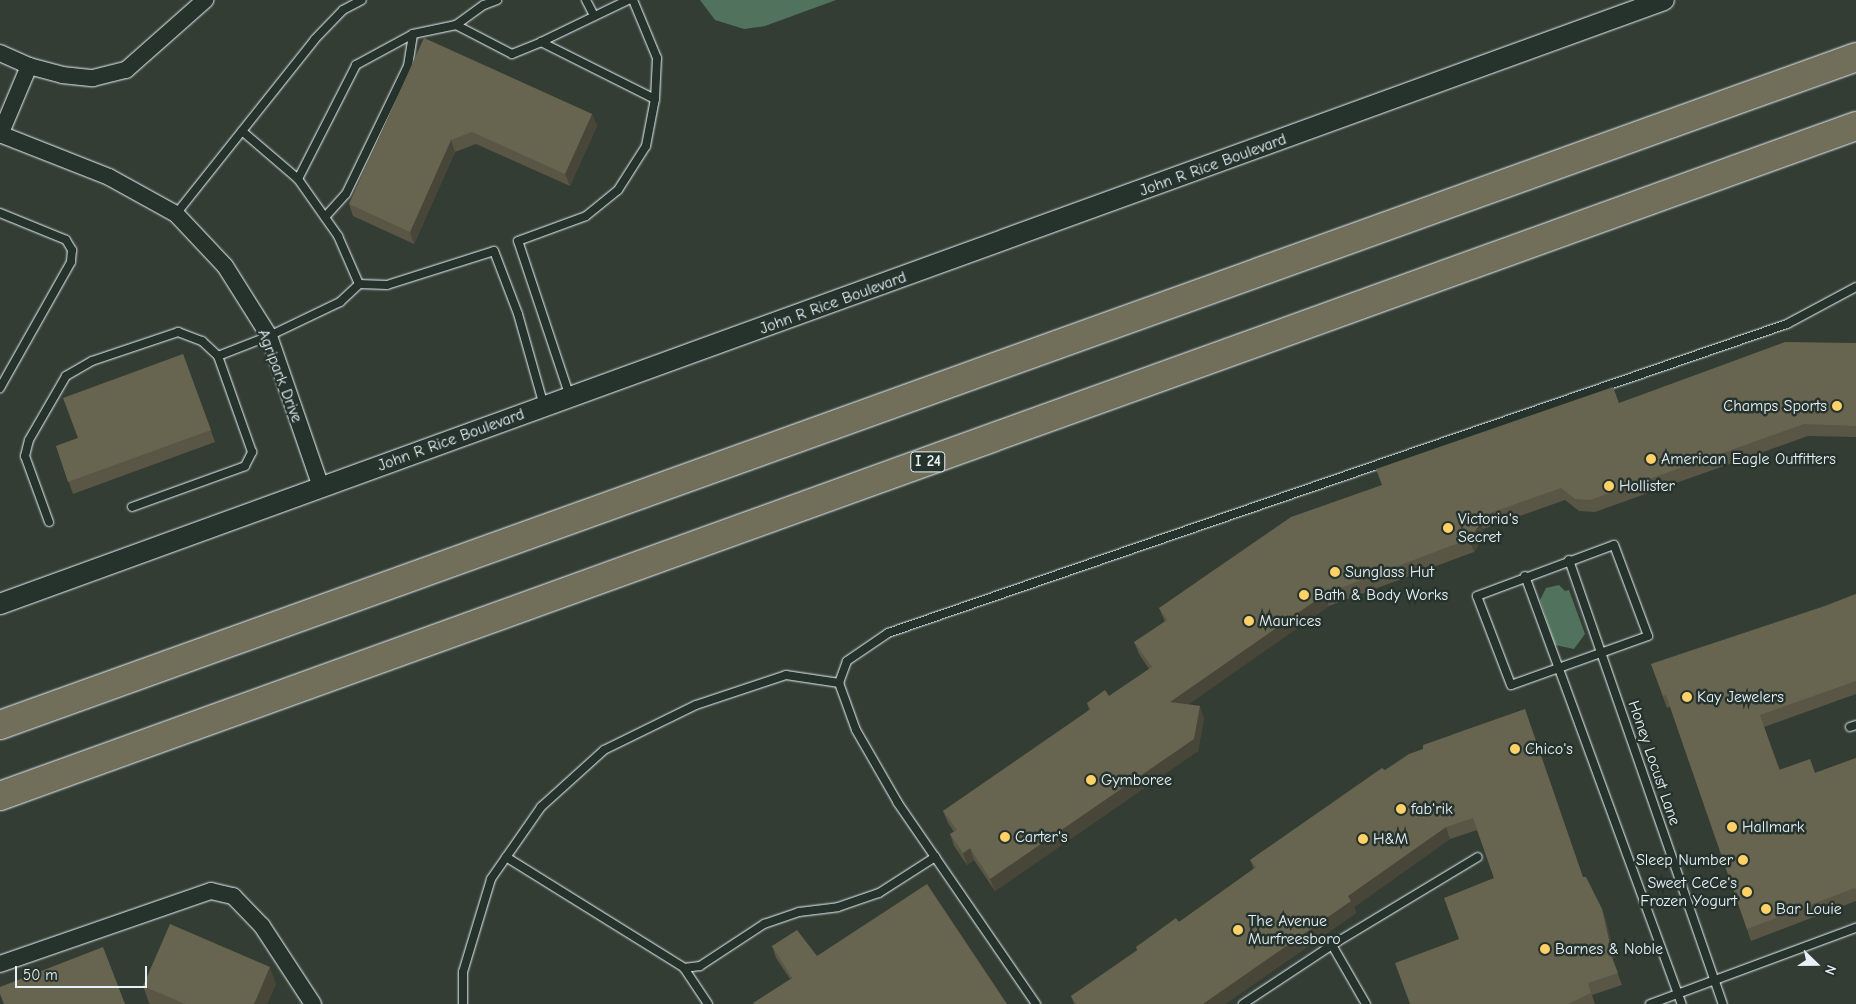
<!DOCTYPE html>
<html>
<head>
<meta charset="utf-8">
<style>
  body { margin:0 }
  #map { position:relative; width:1856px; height:1004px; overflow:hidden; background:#333d34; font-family:"Comic Neue",sans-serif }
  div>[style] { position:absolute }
  .green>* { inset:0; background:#51725d }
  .roads { filter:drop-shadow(0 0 1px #e8f1f8) drop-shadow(0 0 1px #e8f1f8) }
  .service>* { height:8px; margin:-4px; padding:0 4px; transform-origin:4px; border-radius:4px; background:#26332d }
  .minor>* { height:16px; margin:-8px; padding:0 8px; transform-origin:8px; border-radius:8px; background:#26332d }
  .tertiary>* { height:20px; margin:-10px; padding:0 10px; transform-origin:10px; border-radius:10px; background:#26332d }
  .motorway>* { height:28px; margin:-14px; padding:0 14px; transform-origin:14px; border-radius:14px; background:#716e59 }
  .wall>* { inset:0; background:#595645 }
  .shaded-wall>* { inset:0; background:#484638 }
  .building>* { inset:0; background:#676450 }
  .dots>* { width:14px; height:14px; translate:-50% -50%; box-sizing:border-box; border:2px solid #26332d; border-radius:50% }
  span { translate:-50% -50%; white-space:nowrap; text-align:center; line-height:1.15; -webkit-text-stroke:5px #26332d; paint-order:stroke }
  .shield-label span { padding:1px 4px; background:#26332d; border:1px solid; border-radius:4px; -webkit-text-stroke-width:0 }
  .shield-label { font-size:15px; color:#e8f1f8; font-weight:700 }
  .street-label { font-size:16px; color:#e8f1f8 }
  .poi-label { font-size:16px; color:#e8f1f8 }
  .right { translate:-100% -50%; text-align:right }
  .left { translate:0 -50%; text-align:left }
  .north { position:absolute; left:1791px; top:939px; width:50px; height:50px; -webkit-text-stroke:4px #26332d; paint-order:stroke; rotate:112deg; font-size:14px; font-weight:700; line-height:20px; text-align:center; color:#e8f1f8 }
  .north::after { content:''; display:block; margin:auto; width:18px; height:22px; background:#e8f1f8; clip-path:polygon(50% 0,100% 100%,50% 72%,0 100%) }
  .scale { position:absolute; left:15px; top:966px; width:132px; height:22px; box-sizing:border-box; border:2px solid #e8f1f8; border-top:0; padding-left:6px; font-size:15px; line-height:18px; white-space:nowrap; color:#e8f1f8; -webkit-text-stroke:4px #26332d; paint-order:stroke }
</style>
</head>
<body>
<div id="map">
  <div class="green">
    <div style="clip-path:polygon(700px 0,836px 0,765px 26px,744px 29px,715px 20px)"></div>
    <div style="clip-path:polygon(1559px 585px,1565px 591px,1569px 590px,1585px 634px,1574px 649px,1555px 645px,1540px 600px,1546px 588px)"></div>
  </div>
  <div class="roads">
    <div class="service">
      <div style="left:586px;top:0;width:18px;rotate:63deg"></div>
      <div style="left:456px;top:25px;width:34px;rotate:-36deg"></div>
      <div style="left:484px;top:5px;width:14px;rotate:-21deg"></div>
      <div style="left:541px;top:42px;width:97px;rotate:-25.8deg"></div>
      <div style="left:242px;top:131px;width:74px;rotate:40.6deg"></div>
      <div style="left:298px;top:179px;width:70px;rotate:54.9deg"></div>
      <div style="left:338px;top:236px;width:52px;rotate:66.4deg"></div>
      <div style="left:359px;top:284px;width:28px;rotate:2deg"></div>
      <div style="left:387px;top:285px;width:112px;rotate:-17.6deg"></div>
      <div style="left:494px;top:251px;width:67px;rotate:69.1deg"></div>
      <div style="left:518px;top:314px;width:96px;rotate:74.2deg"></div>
      <div style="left:298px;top:179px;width:128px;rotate:-63deg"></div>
      <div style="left:356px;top:65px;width:65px;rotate:-28.5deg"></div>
      <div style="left:413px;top:34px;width:44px;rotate:-11.8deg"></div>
      <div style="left:456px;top:25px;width:63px;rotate:27.4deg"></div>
      <div style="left:512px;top:54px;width:31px;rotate:-22deg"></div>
      <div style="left:541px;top:42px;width:127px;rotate:26.6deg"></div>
      <div style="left:0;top:213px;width:71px;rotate:22.2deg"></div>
      <div style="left:66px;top:240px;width:12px;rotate:59deg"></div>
      <div style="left:72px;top:250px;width:12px;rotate:95deg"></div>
      <div style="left:71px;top:262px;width:145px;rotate:119.4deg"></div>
      <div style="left:176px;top:214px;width:223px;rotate:-51.5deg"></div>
      <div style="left:315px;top:39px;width:40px;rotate:-46deg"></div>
      <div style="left:343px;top:10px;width:21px;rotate:-28deg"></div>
      <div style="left:325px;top:217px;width:31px;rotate:-48deg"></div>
      <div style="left:346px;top:194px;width:142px;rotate:-64.2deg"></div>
      <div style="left:408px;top:66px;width:32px;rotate:-81deg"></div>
      <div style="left:570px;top:397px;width:164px;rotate:-108.4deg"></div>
      <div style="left:518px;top:241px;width:72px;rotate:-20.2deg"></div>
      <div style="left:586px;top:216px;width:41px;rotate:-39.1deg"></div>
      <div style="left:618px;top:190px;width:52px;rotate:-57.5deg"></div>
      <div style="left:646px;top:146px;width:48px;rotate:-79.2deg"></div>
      <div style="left:655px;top:99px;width:41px;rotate:-87.2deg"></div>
      <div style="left:657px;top:58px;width:63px;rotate:-112.5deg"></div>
      <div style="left:132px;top:507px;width:120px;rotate:-19.9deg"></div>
      <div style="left:245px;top:466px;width:16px;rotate:-63deg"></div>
      <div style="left:252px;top:452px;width:102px;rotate:-109.5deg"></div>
      <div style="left:218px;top:356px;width:55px;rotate:-21.4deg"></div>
      <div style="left:269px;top:336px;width:79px;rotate:-25.6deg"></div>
      <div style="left:340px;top:302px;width:26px;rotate:-43deg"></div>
      <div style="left:49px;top:522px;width:70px;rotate:-110deg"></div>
      <div style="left:25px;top:456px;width:16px;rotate:-76deg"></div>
      <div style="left:29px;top:440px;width:74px;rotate:-60deg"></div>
      <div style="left:66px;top:376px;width:30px;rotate:-30deg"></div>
      <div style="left:92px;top:361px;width:91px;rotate:-18.6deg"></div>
      <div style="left:178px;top:332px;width:26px;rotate:21deg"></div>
      <div style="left:202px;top:341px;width:22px;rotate:43deg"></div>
      <div style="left:1614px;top:545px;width:97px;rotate:69.5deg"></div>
      <div style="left:1648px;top:636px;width:145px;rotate:160.3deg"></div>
      <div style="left:1511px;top:685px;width:95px;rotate:-110.9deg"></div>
      <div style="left:1477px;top:596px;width:146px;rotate:-20.4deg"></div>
      <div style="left:1569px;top:560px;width:470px;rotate:70.9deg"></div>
      <div style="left:1525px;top:576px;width:456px;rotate:69.9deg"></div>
      <div style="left:1850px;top:727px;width:6px;rotate:-18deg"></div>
      <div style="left:506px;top:857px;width:210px;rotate:31.9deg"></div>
      <div style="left:684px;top:968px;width:16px;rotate:-7deg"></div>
      <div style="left:700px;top:966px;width:77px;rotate:-33.3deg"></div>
      <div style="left:764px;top:924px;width:37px;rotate:-19deg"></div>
      <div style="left:799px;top:912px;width:39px;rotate:-7deg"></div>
      <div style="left:838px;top:907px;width:43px;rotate:-18.9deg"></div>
      <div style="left:879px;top:893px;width:67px;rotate:-32.7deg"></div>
      <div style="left:684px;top:968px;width:43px;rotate:56.3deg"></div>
      <div style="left:463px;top:1004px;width:32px;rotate:-90deg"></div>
      <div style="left:463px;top:972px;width:97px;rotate:-73.2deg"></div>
      <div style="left:491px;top:879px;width:88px;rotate:-55.2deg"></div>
      <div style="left:541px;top:807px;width:85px;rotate:-42.1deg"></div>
      <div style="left:604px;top:750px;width:102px;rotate:-26.1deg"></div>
      <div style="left:696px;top:705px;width:95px;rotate:-18.4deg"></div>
      <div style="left:786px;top:675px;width:54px;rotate:8.6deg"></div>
      <div style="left:1036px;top:1004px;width:244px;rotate:-124.5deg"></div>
      <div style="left:898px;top:803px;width:84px;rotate:-119.9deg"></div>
      <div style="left:856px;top:730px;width:50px;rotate:-109.9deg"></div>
      <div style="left:839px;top:683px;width:23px;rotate:-70deg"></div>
      <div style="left:847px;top:661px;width:50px;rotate:-34.3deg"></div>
      <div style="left:888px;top:633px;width:951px;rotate:-18.97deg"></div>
      <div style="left:1787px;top:324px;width:78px;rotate:-28.2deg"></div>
      <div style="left:1243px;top:1004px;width:107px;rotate:-33.5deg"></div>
      <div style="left:1366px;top:1004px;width:68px;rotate:-120deg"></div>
      <div style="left:1332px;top:945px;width:170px;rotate:-31.1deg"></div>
      <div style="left:1650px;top:1004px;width:220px;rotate:-20.3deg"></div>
    </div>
    <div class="minor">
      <div style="left:0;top:53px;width:32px;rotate:24deg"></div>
      <div style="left:0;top:134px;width:117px;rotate:21.5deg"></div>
      <div style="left:109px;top:177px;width:77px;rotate:28.9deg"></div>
      <div style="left:176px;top:214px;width:71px;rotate:46.7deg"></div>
      <div style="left:225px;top:266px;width:83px;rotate:57.8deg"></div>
      <div style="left:269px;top:336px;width:160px;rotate:71deg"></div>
      <div style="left:0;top:135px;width:75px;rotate:-67.2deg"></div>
      <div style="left:29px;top:66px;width:34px;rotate:15deg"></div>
      <div style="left:62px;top:75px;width:31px;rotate:6deg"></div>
      <div style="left:93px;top:78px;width:34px;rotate:-14deg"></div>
      <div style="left:126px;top:70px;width:106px;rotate:-41.5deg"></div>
      <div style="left:0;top:964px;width:223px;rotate:-19.1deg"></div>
      <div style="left:211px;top:891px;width:23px;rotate:13deg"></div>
      <div style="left:233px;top:896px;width:42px;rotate:46deg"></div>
      <div style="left:262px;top:926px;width:93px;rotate:56.8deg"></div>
    </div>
    <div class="tertiary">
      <div style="left:0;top:604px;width:1770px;rotate:-19.95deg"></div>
    </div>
    <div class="motorway">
      <div style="left:0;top:725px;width:1973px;rotate:-19.79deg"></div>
      <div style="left:0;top:796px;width:1973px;rotate:-19.85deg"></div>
    </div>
  </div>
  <div class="wall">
    <div style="clip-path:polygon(424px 38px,592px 114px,597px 126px,570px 186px,476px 144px,455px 152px,414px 244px,353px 216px,349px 204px)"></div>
    <div style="clip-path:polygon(1856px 343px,1856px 437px,1808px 436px,1595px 512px,1579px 511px,1565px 500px,1483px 529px,1482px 539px,1474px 552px,1329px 606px,1188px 704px,1204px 718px,1198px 751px,995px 891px,974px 860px,967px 865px,954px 846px,950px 834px,954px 832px,948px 823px,943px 811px,1089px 710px,1087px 703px,1109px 696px,1149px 669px,1139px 654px,1134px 642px,1165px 622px,1159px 608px,1619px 403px)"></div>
    <div style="clip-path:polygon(183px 354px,215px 442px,73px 494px,56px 446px,78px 438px)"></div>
    <div style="clip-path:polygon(1856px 594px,1856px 694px,1764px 727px,1780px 770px,1815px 773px,1856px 758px,1856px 901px,1751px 941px,1670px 707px,1667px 708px,1651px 664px,1825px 606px)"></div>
    <div style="clip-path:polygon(1385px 770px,1583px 877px,1602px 909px,1606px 921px,1615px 957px,1612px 958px,1622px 985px,1592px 995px,1595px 1004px,1410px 1004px,1459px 939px,1494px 878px,1477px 830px,1450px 839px,1354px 907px,1356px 913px,1225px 1004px,1074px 1004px,1071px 996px,1137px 950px,1136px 947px,1179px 922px,1254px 869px,1250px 860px)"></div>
    <div style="clip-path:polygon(772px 946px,817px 956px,790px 979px,776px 958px)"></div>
    <div style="clip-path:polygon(276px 984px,267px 1004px,151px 1004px,149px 1003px,143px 986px)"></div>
  </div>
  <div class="shaded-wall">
    <div style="clip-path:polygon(592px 114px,597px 126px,570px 186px,565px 174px)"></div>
    <div style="clip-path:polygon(451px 140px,455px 152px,414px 244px,410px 232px)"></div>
    <div style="clip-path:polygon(1479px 517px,1483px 529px,1482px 539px,1474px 552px,1469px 539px)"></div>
    <div style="clip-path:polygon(1325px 594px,1329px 606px,1175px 714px,1170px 702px)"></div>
    <div style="clip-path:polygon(1200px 706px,1204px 718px,1198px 751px,995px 891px,990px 879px)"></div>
    <div style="clip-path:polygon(1446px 827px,1450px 839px,1354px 907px,1356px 913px,1225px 1004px,1203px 1004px,1348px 896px)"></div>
    <div style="clip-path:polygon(970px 848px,974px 860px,967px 865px,963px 853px)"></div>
    <div style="clip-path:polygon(1602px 909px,1606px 921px,1615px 957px,1610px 945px)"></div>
    <div style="clip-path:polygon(270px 967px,276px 984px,267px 1004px,254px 1004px)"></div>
  </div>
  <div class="building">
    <div style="clip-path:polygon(424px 38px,592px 114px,565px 174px,472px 132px,451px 140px,410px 232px,349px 204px)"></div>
    <div style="clip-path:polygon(1785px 342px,1856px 343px,1856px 426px,1804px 424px,1590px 500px,1575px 499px,1561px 488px,1479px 517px,1478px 527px,1469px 539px,1325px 594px,1170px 702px,1200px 706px,1194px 739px,990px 879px,970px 848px,963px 853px,950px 834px,957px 830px,943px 811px,1091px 709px,1087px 703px,1105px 690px,1109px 696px,1152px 667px,1134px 642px,1167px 620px,1159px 608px,1291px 517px,1382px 485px,1376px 469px,1613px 387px,1619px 403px)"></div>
    <div style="clip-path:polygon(183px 354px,211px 430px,68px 482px,56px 446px,78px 438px,63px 398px)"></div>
    <div style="clip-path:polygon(1856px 594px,1856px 681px,1760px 715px,1779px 770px,1810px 759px,1815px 773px,1856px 758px,1856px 890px,1855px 888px,1747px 929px,1666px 695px,1663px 696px,1651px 664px,1825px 606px)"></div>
    <div style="clip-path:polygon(1525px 709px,1583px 877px,1586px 877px,1602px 909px,1610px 945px,1608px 947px,1618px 973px,1588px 983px,1591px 993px,1568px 1004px,1410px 1004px,1395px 963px,1459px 939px,1444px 898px,1494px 878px,1473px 818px,1446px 827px,1348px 896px,1351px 901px,1203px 1004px,1076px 1004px,1071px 996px,1138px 950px,1136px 947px,1176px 918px,1179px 922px,1256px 867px,1250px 860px,1382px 768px,1385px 770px,1409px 754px,1423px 749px,1423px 745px)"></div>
    <div style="clip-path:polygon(927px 884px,1007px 1004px,754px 1004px,753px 1003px,792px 978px,772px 946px,797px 930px,817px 956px)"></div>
    <div style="clip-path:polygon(170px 924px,270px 967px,254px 1004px,185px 1004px,143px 986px)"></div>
    <div style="clip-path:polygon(103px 947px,125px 1004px,4px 1004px,0 994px,0 987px)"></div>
  </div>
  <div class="dots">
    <div style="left:1837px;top:406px;background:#ffd166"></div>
    <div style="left:1651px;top:459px;background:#ffd166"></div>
    <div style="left:1609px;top:486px;background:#ffd166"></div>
    <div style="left:1448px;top:528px;background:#ffd166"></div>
    <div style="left:1335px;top:572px;background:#ffd166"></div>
    <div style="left:1304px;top:595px;background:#ffd166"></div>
    <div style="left:1249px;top:621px;background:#ffd166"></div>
    <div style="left:1687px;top:697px;background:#ffd166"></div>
    <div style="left:1515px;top:749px;background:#ffd166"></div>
    <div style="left:1091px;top:780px;background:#ffd166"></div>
    <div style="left:1401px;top:809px;background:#ffd166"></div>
    <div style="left:1732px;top:827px;background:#ffd166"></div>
    <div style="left:1005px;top:837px;background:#ffd166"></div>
    <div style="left:1363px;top:839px;background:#ffd166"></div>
    <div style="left:1743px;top:860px;background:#ffd166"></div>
    <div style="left:1747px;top:892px;background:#ffd166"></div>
    <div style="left:1766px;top:909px;background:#ffd166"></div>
    <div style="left:1238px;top:930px;background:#ffd166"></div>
    <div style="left:1545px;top:949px;background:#ffd166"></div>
  </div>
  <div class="shield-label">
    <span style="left:928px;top:462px">I 24</span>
  </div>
  <div class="street-label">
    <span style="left:1213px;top:165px;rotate:-20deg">John R Rice Boulevard</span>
    <span style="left:833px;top:303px;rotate:-20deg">John R Rice Boulevard</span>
    <span style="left:280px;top:376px;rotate:69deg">Agripark Drive</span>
    <span style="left:451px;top:440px;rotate:-20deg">John R Rice Boulevard</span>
    <span style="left:1654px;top:763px;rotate:71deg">Honey Locust Lane</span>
  </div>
  <div class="poi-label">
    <span class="right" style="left:1827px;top:406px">Champs Sports</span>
    <span class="left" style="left:1661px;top:459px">American Eagle Outfitters</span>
    <span class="left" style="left:1619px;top:486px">Hollister</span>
    <span class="left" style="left:1458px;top:528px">Victoria's<br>Secret</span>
    <span class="left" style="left:1345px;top:572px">Sunglass Hut</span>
    <span class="left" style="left:1314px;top:595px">Bath &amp; Body Works</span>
    <span class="left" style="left:1259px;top:621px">Maurices</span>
    <span class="left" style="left:1697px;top:697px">Kay Jewelers</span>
    <span class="left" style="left:1525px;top:749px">Chico's</span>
    <span class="left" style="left:1101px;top:780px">Gymboree</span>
    <span class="left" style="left:1411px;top:809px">fab'rik</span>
    <span class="left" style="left:1742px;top:827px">Hallmark</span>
    <span class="left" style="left:1015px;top:837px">Carter's</span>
    <span class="left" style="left:1373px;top:839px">H&amp;M</span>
    <span class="right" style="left:1733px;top:860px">Sleep Number</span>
    <span class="right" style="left:1737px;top:892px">Sweet CeCe's<br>Frozen Yogurt</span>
    <span class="left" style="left:1776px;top:909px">Bar Louie</span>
    <span class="left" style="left:1248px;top:930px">The Avenue<br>Murfreesboro</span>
    <span class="left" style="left:1555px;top:949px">Barnes &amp; Noble</span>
  </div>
  <div class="north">N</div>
  <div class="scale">50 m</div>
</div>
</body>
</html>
